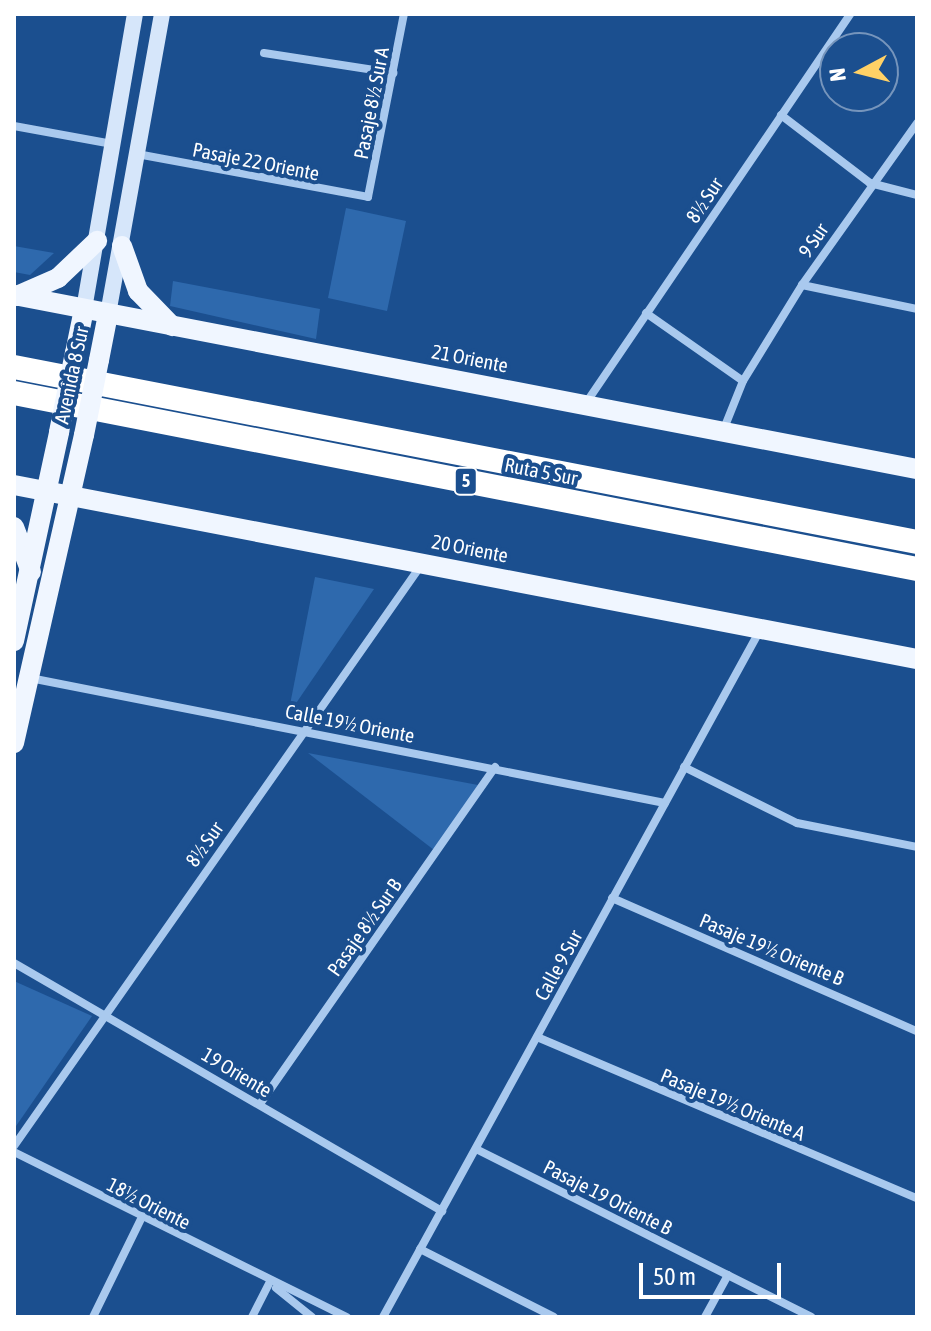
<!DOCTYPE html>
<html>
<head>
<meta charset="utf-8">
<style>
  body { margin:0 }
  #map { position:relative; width:931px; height:1331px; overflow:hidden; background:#1b4f8f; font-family:"Asap Condensed",sans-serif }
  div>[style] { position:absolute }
  .green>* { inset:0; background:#2e69ad }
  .street>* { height:8px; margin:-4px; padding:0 4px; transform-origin:4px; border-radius:4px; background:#a9c9ee }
  .secondary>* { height:16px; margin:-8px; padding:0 8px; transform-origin:8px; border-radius:8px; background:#d6e6fa }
  .primary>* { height:20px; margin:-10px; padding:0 10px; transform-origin:10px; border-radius:10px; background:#f0f6ff }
  .highway>* { height:24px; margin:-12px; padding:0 12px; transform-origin:12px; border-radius:12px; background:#fff }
  .primary-bridge>* { height:20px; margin:-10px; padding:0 10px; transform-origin:10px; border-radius:10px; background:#f0f6ff }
  span { translate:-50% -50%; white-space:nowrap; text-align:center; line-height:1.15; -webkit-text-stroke:8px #1b4f8f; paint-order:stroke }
  .shield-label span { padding:2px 6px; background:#1b4f8f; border:2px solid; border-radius:6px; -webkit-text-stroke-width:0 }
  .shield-label { font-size:18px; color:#fff; font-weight:700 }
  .street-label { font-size:20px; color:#fff }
  .frame { position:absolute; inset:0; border:16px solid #fff; pointer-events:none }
  .north { position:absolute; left:819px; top:32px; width:80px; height:80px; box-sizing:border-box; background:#1b4f8f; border:2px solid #7695bc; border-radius:50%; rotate:263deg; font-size:22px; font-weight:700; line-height:32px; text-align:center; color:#fff }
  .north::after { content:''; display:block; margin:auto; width:28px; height:36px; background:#ffd166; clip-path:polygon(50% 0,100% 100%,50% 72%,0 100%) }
  .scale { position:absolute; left:639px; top:1263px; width:142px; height:36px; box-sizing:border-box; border:4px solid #fff; border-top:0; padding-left:10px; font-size:24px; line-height:28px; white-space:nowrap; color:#fff; -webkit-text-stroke:6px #1b4f8f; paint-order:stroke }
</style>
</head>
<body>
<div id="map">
  <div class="green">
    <div style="clip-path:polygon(346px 208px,406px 221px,387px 311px,328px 298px)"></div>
    <div style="clip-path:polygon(14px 246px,54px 253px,30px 275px,14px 272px)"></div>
    <div style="clip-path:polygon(173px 281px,320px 309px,316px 339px,170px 306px)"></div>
    <div style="clip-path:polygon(315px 577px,374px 589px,288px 715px)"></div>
    <div style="clip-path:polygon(308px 753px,478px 785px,434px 850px)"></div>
    <div style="clip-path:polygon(14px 981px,92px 1016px,14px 1129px)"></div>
  </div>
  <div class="street">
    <div style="left:264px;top:53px;width:131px;rotate:8.8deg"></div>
    <div style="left:781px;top:115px;width:112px;rotate:37.4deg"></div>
    <div style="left:870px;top:183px;width:49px;rotate:14.3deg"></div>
    <div style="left:14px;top:126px;width:100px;rotate:10.4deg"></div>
    <div style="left:137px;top:154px;width:235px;rotate:10.5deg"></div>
    <div style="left:368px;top:197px;width:187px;rotate:-78.9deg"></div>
    <div style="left:802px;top:285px;width:117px;rotate:11.8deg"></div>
    <div style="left:646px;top:313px;width:118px;rotate:35deg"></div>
    <div style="left:586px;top:403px;width:470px;rotate:-55.8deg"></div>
    <div style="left:723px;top:431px;width:54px;rotate:-68.2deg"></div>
    <div style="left:743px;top:381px;width:113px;rotate:-58.4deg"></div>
    <div style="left:802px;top:285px;width:199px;rotate:-54.6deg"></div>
    <div style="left:30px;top:678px;width:647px;rotate:11.14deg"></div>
    <div style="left:684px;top:767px;width:126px;rotate:26.4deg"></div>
    <div style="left:797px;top:823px;width:122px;rotate:11.3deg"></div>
    <div style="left:612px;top:898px;width:333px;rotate:23.6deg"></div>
    <div style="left:14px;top:963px;width:495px;rotate:30.1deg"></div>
    <div style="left:537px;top:1037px;width:413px;rotate:23deg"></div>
    <div style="left:260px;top:1104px;width:411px;rotate:-55.1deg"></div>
    <div style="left:14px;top:1146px;width:711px;rotate:-54.97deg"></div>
    <div style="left:476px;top:1149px;width:375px;rotate:26.6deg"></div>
    <div style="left:14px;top:1152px;width:372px;rotate:26.4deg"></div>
    <div style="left:420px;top:1249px;width:150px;rotate:26.9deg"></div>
    <div style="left:276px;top:1288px;width:46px;rotate:38.9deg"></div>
    <div style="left:93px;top:1317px;width:111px;rotate:-63.9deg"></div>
    <div style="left:252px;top:1317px;width:39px;rotate:-63deg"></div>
    <div style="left:383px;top:1317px;width:784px;rotate:-61.24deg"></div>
    <div style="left:705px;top:1317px;width:48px;rotate:-61.3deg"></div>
  </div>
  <div class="secondary">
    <div style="left:84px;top:309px;width:299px;rotate:-80.2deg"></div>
    <div style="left:108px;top:314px;width:305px;rotate:-79.8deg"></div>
  </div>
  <div class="primary">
    <div style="left:122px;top:246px;width:48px;rotate:70.4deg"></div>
    <div style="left:138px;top:291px;width:49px;rotate:45.8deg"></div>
    <div style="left:14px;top:295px;width:920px;rotate:10.91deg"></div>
    <div style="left:17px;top:296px;width:45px;rotate:-23.7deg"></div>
    <div style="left:58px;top:278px;width:54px;rotate:-43.5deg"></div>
    <div style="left:75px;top:353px;width:45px;rotate:-78.4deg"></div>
    <div style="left:99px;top:360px;width:47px;rotate:-78.9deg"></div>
    <div style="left:14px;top:485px;width:920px;rotate:10.91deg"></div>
    <div style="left:14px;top:527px;width:48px;rotate:69.3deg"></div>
    <div style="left:14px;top:641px;width:214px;rotate:-77.8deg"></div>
    <div style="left:14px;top:743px;width:316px;rotate:-77.2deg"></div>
  </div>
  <div class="highway">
    <div style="left:14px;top:367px;width:920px;rotate:10.97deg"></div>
    <div style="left:14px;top:393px;width:920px;rotate:11.03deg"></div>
  </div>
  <div class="primary-bridge">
    <div style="left:59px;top:432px;width:81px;rotate:-78.6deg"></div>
    <div style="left:84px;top:435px;width:76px;rotate:-78.7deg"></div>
  </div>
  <div class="shield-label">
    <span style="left:466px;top:481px">5</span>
  </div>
  <div class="street-label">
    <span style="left:371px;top:103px;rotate:-79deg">Pasaje 8½ Sur A</span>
    <span style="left:256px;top:161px;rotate:11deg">Pasaje 22 Oriente</span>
    <span style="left:704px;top:200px;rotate:-56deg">8½ Sur</span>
    <span style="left:813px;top:240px;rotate:-56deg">9 Sur</span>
    <span style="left:470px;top:358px;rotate:11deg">21 Oriente</span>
    <span style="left:71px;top:375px;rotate:-78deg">Avenida 8 Sur</span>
    <span style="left:541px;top:471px;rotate:11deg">Ruta 5 Sur</span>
    <span style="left:470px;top:548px;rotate:11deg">20 Oriente</span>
    <span style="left:350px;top:723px;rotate:11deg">Calle 19½ Oriente</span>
    <span style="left:204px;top:844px;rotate:-55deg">8½ Sur</span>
    <span style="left:364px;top:927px;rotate:-55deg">Pasaje 8½ Sur B</span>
    <span style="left:772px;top:949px;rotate:23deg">Pasaje 19½ Oriente B</span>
    <span style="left:558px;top:965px;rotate:-61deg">Calle 9 Sur</span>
    <span style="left:237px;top:1072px;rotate:31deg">19 Oriente</span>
    <span style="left:733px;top:1104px;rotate:23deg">Pasaje 19½ Oriente A</span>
    <span style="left:608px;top:1197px;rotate:27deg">Pasaje 19 Oriente B</span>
    <span style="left:149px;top:1203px;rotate:27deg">18½ Oriente</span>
  </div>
  <div class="frame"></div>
  <div class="north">N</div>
  <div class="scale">50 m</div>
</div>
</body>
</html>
